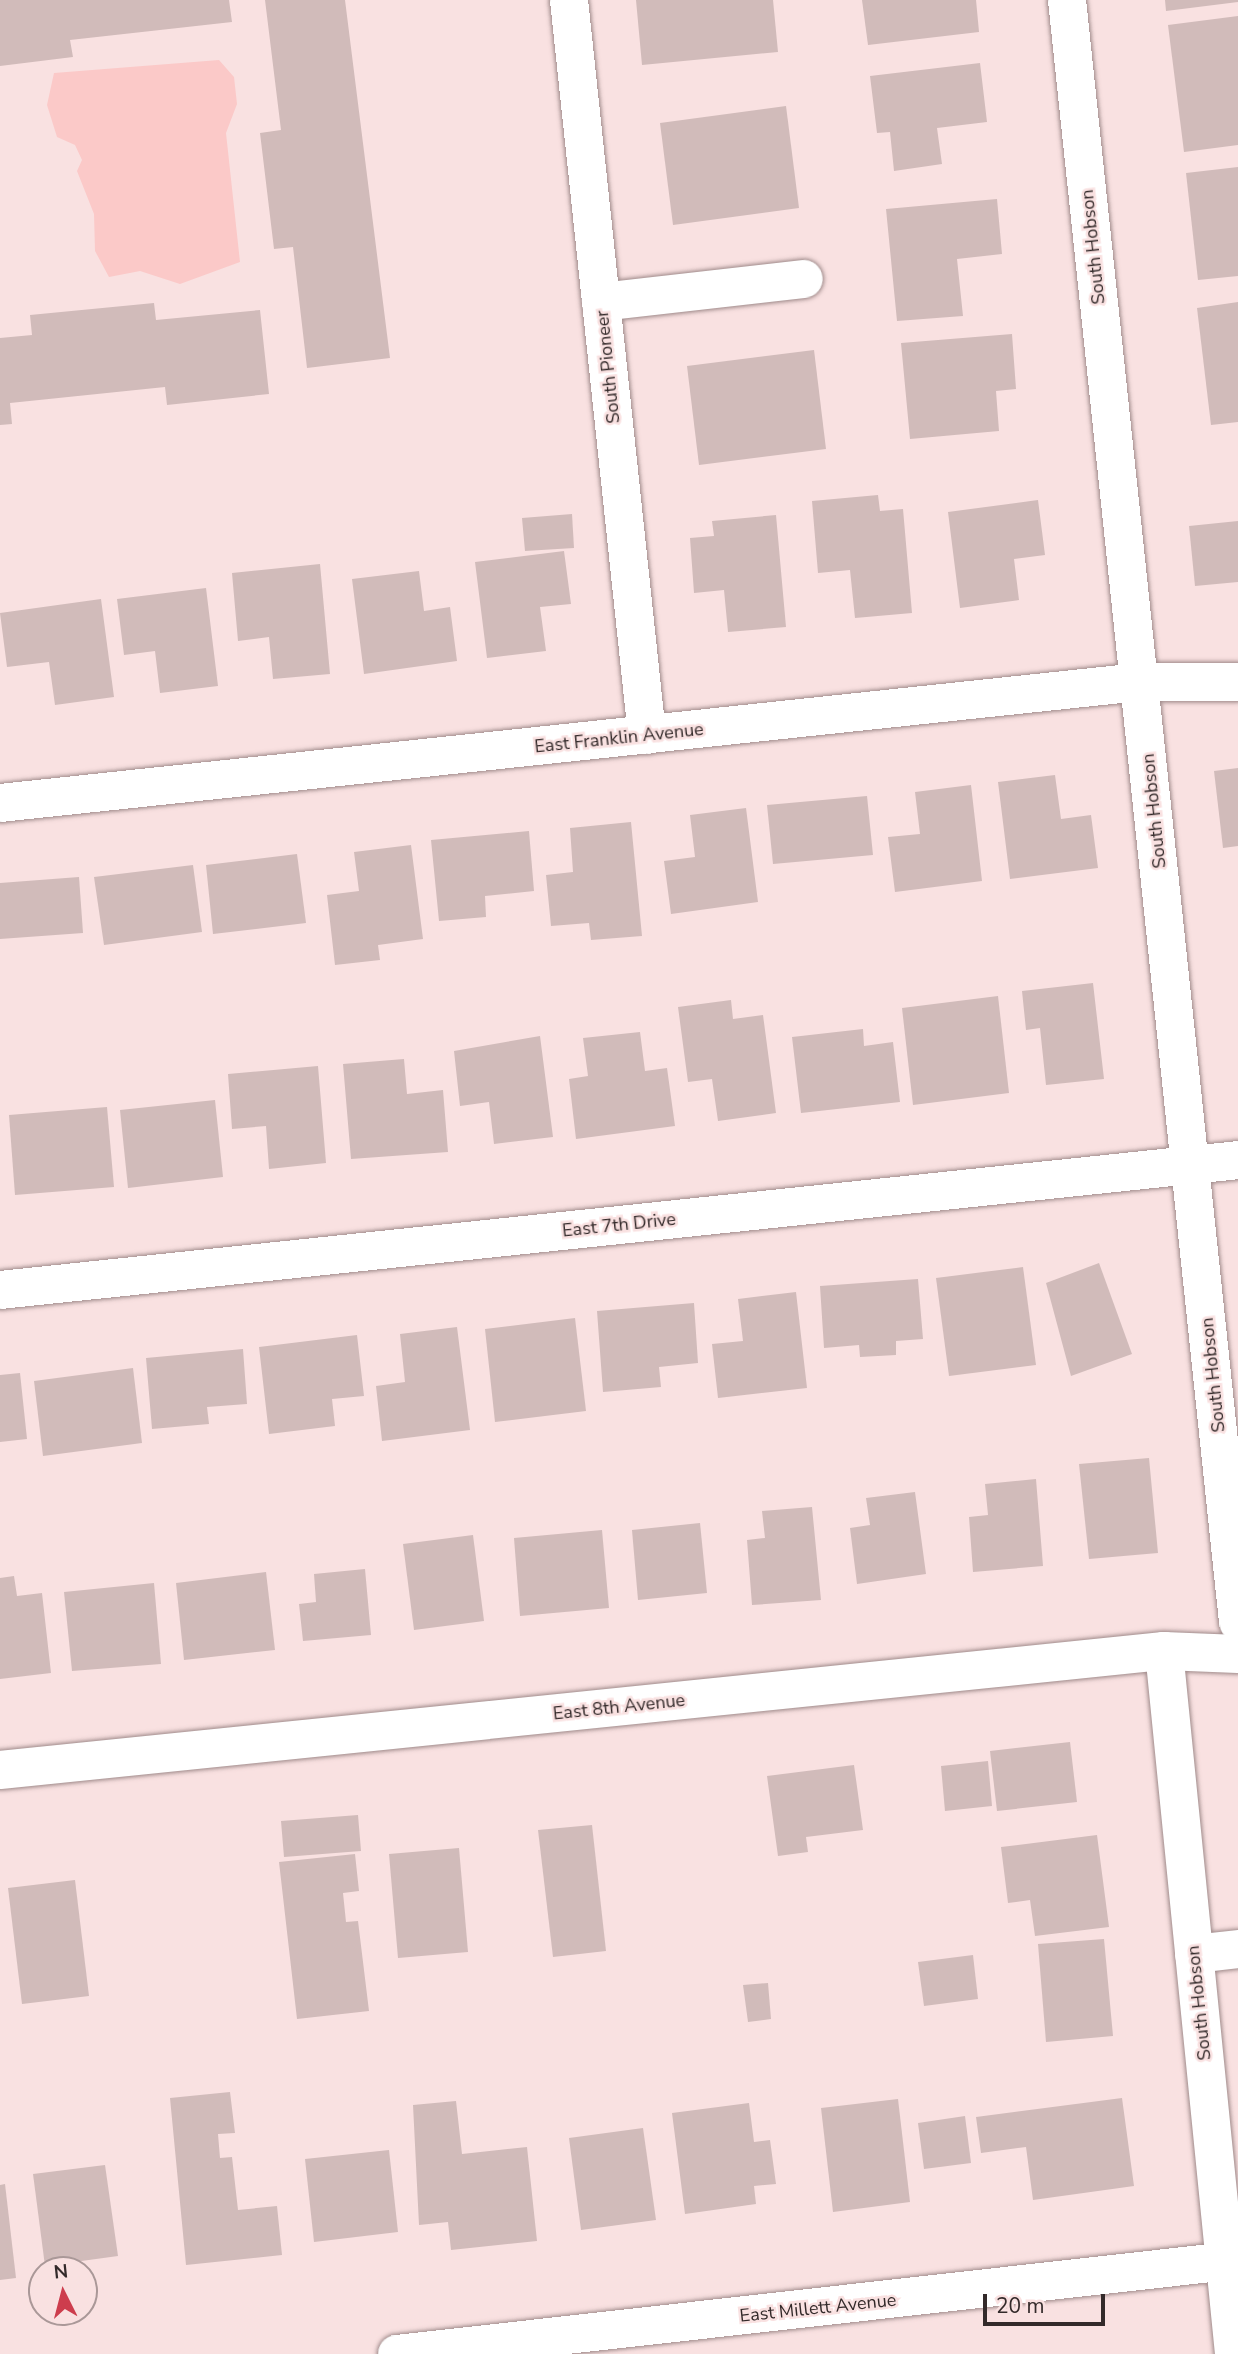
<!DOCTYPE html>
<html>
<head>
<meta charset="utf-8">
<style>
  body { margin:0 }
  #map { position:relative; width:1238px; height:2354px; overflow:hidden; background:#f9e1e1; font-family:"Nunito Sans",sans-serif }
  div>[style] { position:absolute }
  .green>* { inset:0; background:#fbc9c8 }
  .building>* { inset:0; background:#d1bbba }
  .roads { filter:drop-shadow(0 0 2px #a08b8b) drop-shadow(0 0 2px #a08b8b) }
  .minor>* { height:38px; margin:-19px; padding:0 19px; transform-origin:19px; border-radius:19px; background:#fff }
  span { translate:-50% -50%; white-space:nowrap; text-align:center; line-height:1.15; -webkit-text-stroke:5px #f9e1e1; paint-order:stroke }
  .street-label { font-size:18px; color:#332a2a }
  .north { position:absolute; left:28px; top:2256px; width:70px; height:70px; box-sizing:border-box; background:#f9e1e1; border:2px solid #aa9898; border-radius:50%; rotate:354deg; font-size:19px; font-weight:700; line-height:28px; text-align:center; color:#332a2a }
  .north::after { content:''; display:block; margin:auto; width:24px; height:32px; background:#cd3d4d; clip-path:polygon(50% 0,100% 100%,50% 72%,0 100%) }
  .scale { position:absolute; left:983px; top:2294px; width:122px; height:32px; box-sizing:border-box; border:4px solid #332a2a; border-top:0; padding-left:9px; font-size:21px; line-height:24px; white-space:nowrap; color:#332a2a; -webkit-text-stroke:5px #f9e1e1; paint-order:stroke }
</style>
</head>
<body>
<div id="map">
  <div class="green">
    <div style="clip-path:polygon(219px 60px,234px 77px,237px 104px,226px 133px,240px 262px,180px 284px,140px 271px,109px 277px,95px 251px,94px 214px,77px 171px,82px 160px,75px 145px,57px 137px,47px 105px,54px 73px)"></div>
  </div>
  <div class="building">
    <div style="clip-path:polygon(0 0,229px 0,232px 22px,70px 40px,73px 57px,0 66px)"></div>
    <div style="clip-path:polygon(265px 0,345px 0,390px 358px,307px 368px,293px 247px,274px 249px,260px 133px,281px 130px)"></div>
    <div style="clip-path:polygon(636px 0,773px 0,778px 52px,642px 65px)"></div>
    <div style="clip-path:polygon(862px 0,976px 0,979px 32px,868px 45px)"></div>
    <div style="clip-path:polygon(1165px 0,1238px 0,1238px 2px,1166px 11px)"></div>
    <div style="clip-path:polygon(1238px 16px,1238px 145px,1184px 152px,1168px 25px)"></div>
    <div style="clip-path:polygon(980px 63px,987px 122px,937px 128px,942px 164px,894px 171px,890px 132px,877px 133px,870px 76px)"></div>
    <div style="clip-path:polygon(786px 106px,799px 208px,673px 225px,660px 123px)"></div>
    <div style="clip-path:polygon(1238px 167px,1238px 276px,1198px 280px,1186px 173px)"></div>
    <div style="clip-path:polygon(997px 199px,1002px 254px,957px 259px,963px 316px,897px 321px,886px 209px)"></div>
    <div style="clip-path:polygon(1238px 302px,1238px 422px,1211px 425px,1197px 308px)"></div>
    <div style="clip-path:polygon(154px 303px,156px 320px,260px 310px,269px 394px,167px 405px,165px 387px,10px 403px,12px 424px,0 425px,0 338px,32px 335px,30px 315px)"></div>
    <div style="clip-path:polygon(1012px 334px,1016px 389px,996px 391px,999px 431px,910px 439px,901px 343px)"></div>
    <div style="clip-path:polygon(814px 350px,826px 449px,699px 465px,687px 366px)"></div>
    <div style="clip-path:polygon(878px 495px,880px 511px,903px 509px,912px 613px,855px 618px,850px 570px,818px 573px,812px 501px)"></div>
    <div style="clip-path:polygon(1038px 500px,1045px 555px,1014px 559px,1019px 600px,960px 608px,948px 512px)"></div>
    <div style="clip-path:polygon(572px 514px,574px 548px,525px 551px,522px 518px)"></div>
    <div style="clip-path:polygon(776px 515px,786px 627px,728px 632px,724px 590px,694px 593px,690px 538px,714px 536px,712px 521px)"></div>
    <div style="clip-path:polygon(1238px 521px,1238px 582px,1195px 586px,1189px 526px)"></div>
    <div style="clip-path:polygon(564px 551px,571px 604px,540px 607px,546px 651px,487px 658px,475px 562px)"></div>
    <div style="clip-path:polygon(320px 564px,330px 674px,273px 679px,269px 637px,238px 641px,232px 573px)"></div>
    <div style="clip-path:polygon(419px 571px,424px 611px,450px 607px,457px 661px,364px 674px,352px 579px)"></div>
    <div style="clip-path:polygon(206px 588px,218px 686px,160px 693px,155px 651px,124px 655px,117px 599px)"></div>
    <div style="clip-path:polygon(101px 599px,114px 697px,55px 705px,49px 662px,7px 667px,0 613px)"></div>
    <div style="clip-path:polygon(1238px 768px,1238px 846px,1223px 848px,1214px 771px)"></div>
    <div style="clip-path:polygon(1055px 775px,1061px 819px,1091px 815px,1098px 868px,1010px 879px,998px 782px)"></div>
    <div style="clip-path:polygon(971px 785px,982px 881px,895px 892px,888px 837px,920px 834px,915px 792px)"></div>
    <div style="clip-path:polygon(867px 796px,873px 855px,773px 864px,767px 805px)"></div>
    <div style="clip-path:polygon(746px 808px,758px 902px,671px 914px,664px 861px,695px 857px,690px 815px)"></div>
    <div style="clip-path:polygon(631px 822px,642px 936px,591px 940px,589px 923px,551px 926px,546px 875px,573px 872px,570px 828px)"></div>
    <div style="clip-path:polygon(529px 831px,534px 891px,485px 896px,486px 917px,439px 921px,431px 840px)"></div>
    <div style="clip-path:polygon(411px 845px,423px 939px,378px 945px,380px 960px,335px 965px,327px 895px,359px 891px,354px 852px)"></div>
    <div style="clip-path:polygon(297px 854px,306px 923px,213px 934px,206px 865px)"></div>
    <div style="clip-path:polygon(193px 865px,202px 932px,104px 945px,94px 877px)"></div>
    <div style="clip-path:polygon(79px 877px,83px 933px,0 939px,0 883px)"></div>
    <div style="clip-path:polygon(1093px 983px,1104px 1079px,1046px 1085px,1040px 1028px,1026px 1030px,1022px 991px)"></div>
    <div style="clip-path:polygon(998px 996px,1009px 1093px,913px 1105px,902px 1008px)"></div>
    <div style="clip-path:polygon(731px 1000px,733px 1019px,763px 1015px,776px 1113px,718px 1121px,712px 1079px,688px 1082px,678px 1007px)"></div>
    <div style="clip-path:polygon(863px 1029px,864px 1046px,893px 1042px,900px 1102px,801px 1113px,792px 1037px)"></div>
    <div style="clip-path:polygon(640px 1032px,645px 1071px,667px 1068px,675px 1126px,576px 1139px,569px 1079px,588px 1076px,583px 1038px)"></div>
    <div style="clip-path:polygon(540px 1036px,553px 1137px,494px 1144px,489px 1102px,460px 1106px,454px 1051px)"></div>
    <div style="clip-path:polygon(404px 1059px,407px 1094px,443px 1090px,448px 1152px,351px 1159px,343px 1064px)"></div>
    <div style="clip-path:polygon(318px 1066px,326px 1163px,269px 1169px,266px 1126px,232px 1129px,228px 1074px)"></div>
    <div style="clip-path:polygon(215px 1100px,223px 1177px,128px 1188px,120px 1110px)"></div>
    <div style="clip-path:polygon(107px 1107px,114px 1187px,15px 1195px,9px 1115px)"></div>
    <div style="clip-path:polygon(1099px 1263px,1132px 1354px,1071px 1376px,1046px 1283px)"></div>
    <div style="clip-path:polygon(1023px 1267px,1036px 1365px,949px 1376px,936px 1278px)"></div>
    <div style="clip-path:polygon(918px 1279px,923px 1339px,896px 1341px,896px 1355px,860px 1357px,859px 1345px,824px 1348px,820px 1286px)"></div>
    <div style="clip-path:polygon(796px 1292px,807px 1388px,718px 1398px,712px 1344px,743px 1341px,738px 1299px)"></div>
    <div style="clip-path:polygon(694px 1303px,698px 1363px,659px 1367px,661px 1387px,603px 1392px,597px 1311px)"></div>
    <div style="clip-path:polygon(575px 1318px,586px 1411px,495px 1422px,485px 1329px)"></div>
    <div style="clip-path:polygon(457px 1327px,470px 1430px,382px 1441px,376px 1386px,405px 1382px,400px 1334px)"></div>
    <div style="clip-path:polygon(357px 1335px,364px 1396px,332px 1399px,335px 1426px,269px 1434px,259px 1347px)"></div>
    <div style="clip-path:polygon(243px 1349px,247px 1404px,207px 1407px,209px 1424px,152px 1429px,146px 1358px)"></div>
    <div style="clip-path:polygon(133px 1368px,142px 1443px,43px 1456px,34px 1381px)"></div>
    <div style="clip-path:polygon(20px 1373px,27px 1439px,0 1442px,0 1375px)"></div>
    <div style="clip-path:polygon(1149px 1458px,1158px 1553px,1089px 1559px,1079px 1464px)"></div>
    <div style="clip-path:polygon(1036px 1479px,1043px 1566px,973px 1572px,969px 1517px,988px 1515px,985px 1484px)"></div>
    <div style="clip-path:polygon(915px 1492px,926px 1574px,857px 1584px,850px 1528px,870px 1525px,866px 1498px)"></div>
    <div style="clip-path:polygon(812px 1507px,821px 1600px,752px 1605px,747px 1540px,765px 1538px,762px 1511px)"></div>
    <div style="clip-path:polygon(700px 1523px,707px 1593px,638px 1600px,632px 1530px)"></div>
    <div style="clip-path:polygon(602px 1530px,609px 1608px,520px 1616px,514px 1538px)"></div>
    <div style="clip-path:polygon(473px 1535px,484px 1621px,414px 1630px,403px 1544px)"></div>
    <div style="clip-path:polygon(365px 1569px,371px 1635px,303px 1641px,299px 1604px,316px 1602px,314px 1574px)"></div>
    <div style="clip-path:polygon(266px 1572px,275px 1650px,184px 1660px,176px 1583px)"></div>
    <div style="clip-path:polygon(14px 1576px,17px 1596px,42px 1593px,51px 1673px,0 1679px,0 1578px)"></div>
    <div style="clip-path:polygon(154px 1583px,161px 1664px,72px 1671px,64px 1592px)"></div>
    <div style="clip-path:polygon(1070px 1742px,1077px 1802px,997px 1811px,990px 1751px)"></div>
    <div style="clip-path:polygon(988px 1761px,992px 1806px,945px 1811px,941px 1766px)"></div>
    <div style="clip-path:polygon(854px 1765px,863px 1830px,806px 1837px,808px 1852px,778px 1856px,767px 1776px)"></div>
    <div style="clip-path:polygon(358px 1815px,361px 1851px,284px 1857px,281px 1821px)"></div>
    <div style="clip-path:polygon(592px 1825px,606px 1951px,553px 1957px,538px 1830px)"></div>
    <div style="clip-path:polygon(1097px 1835px,1109px 1927px,1035px 1936px,1030px 1900px,1008px 1903px,1001px 1847px)"></div>
    <div style="clip-path:polygon(459px 1848px,468px 1952px,398px 1958px,389px 1854px)"></div>
    <div style="clip-path:polygon(355px 1854px,359px 1891px,343px 1893px,346px 1922px,358px 1921px,369px 2011px,297px 2019px,279px 1862px)"></div>
    <div style="clip-path:polygon(75px 1880px,89px 1996px,22px 2004px,8px 1888px)"></div>
    <div style="clip-path:polygon(1104px 1939px,1113px 2036px,1046px 2042px,1038px 1944px)"></div>
    <div style="clip-path:polygon(973px 1955px,978px 1999px,924px 2006px,918px 1962px)"></div>
    <div style="clip-path:polygon(768px 1983px,771px 2019px,748px 2022px,743px 1985px)"></div>
    <div style="clip-path:polygon(230px 2092px,235px 2133px,218px 2134px,220px 2158px,232px 2157px,238px 2210px,277px 2206px,282px 2255px,186px 2265px,170px 2098px)"></div>
    <div style="clip-path:polygon(1122px 2098px,1134px 2186px,1033px 2200px,1026px 2147px,981px 2153px,976px 2117px)"></div>
    <div style="clip-path:polygon(898px 2099px,910px 2202px,833px 2212px,821px 2108px)"></div>
    <div style="clip-path:polygon(456px 2101px,462px 2154px,527px 2147px,537px 2241px,451px 2250px,448px 2222px,419px 2225px,413px 2105px)"></div>
    <div style="clip-path:polygon(749px 2103px,754px 2142px,770px 2140px,776px 2184px,754px 2186px,756px 2204px,685px 2214px,672px 2113px)"></div>
    <div style="clip-path:polygon(965px 2116px,971px 2163px,924px 2169px,918px 2123px)"></div>
    <div style="clip-path:polygon(643px 2128px,656px 2220px,581px 2230px,569px 2138px)"></div>
    <div style="clip-path:polygon(389px 2150px,398px 2232px,314px 2242px,305px 2159px)"></div>
    <div style="clip-path:polygon(105px 2165px,118px 2256px,45px 2266px,33px 2174px)"></div>
    <div style="clip-path:polygon(5px 2184px,16px 2278px,0 2280px,0 2185px)"></div>
  </div>
  <div class="roads">
    <div class="minor">
      <div style="left:569px;top:0;width:739px;rotate:83.94deg"></div>
      <div style="left:1067px;top:0;width:1631px;rotate:83.98deg"></div>
      <div style="left:601px;top:302px;width:204px;rotate:-6.5deg"></div>
      <div style="left:0;top:803px;width:1146px;rotate:-6.06deg"></div>
      <div style="left:1140px;top:682px;width:98px"></div>
      <div style="left:0;top:1290px;width:1245px;rotate:-5.99deg"></div>
      <div style="left:1164px;top:1651px;width:706px;rotate:84.31deg"></div>
      <div style="left:0;top:1770px;width:1170px;rotate:-5.84deg"></div>
      <div style="left:1164px;top:1651px;width:74px;rotate:2.3deg"></div>
      <div style="left:1194px;top:1954px;width:44px;rotate:-6.5deg"></div>
      <div style="left:397px;top:2354px;width:846px;rotate:-6.38deg"></div>
    </div>
  </div>
  <div class="street-label">
    <span style="left:1093px;top:247px;rotate:-96deg">South Hobson</span>
    <span style="left:608px;top:367px;rotate:-96deg">South Pioneer</span>
    <span style="left:619px;top:738px;rotate:-6deg">East Franklin Avenue</span>
    <span style="left:1154px;top:811px;rotate:-96deg">South Hobson</span>
    <span style="left:619px;top:1225px;rotate:-6deg">East 7th Drive</span>
    <span style="left:1213px;top:1375px;rotate:-96deg">South Hobson</span>
    <span style="left:619px;top:1707px;rotate:-6deg">East 8th Avenue</span>
    <span style="left:1199px;top:2003px;rotate:-96deg">South Hobson</span>
    <span style="left:818px;top:2308px;rotate:-6deg">East Millett Avenue</span>
  </div>
  <div class="north">N</div>
  <div class="scale">20 m</div>
</div>
</body>
</html>
